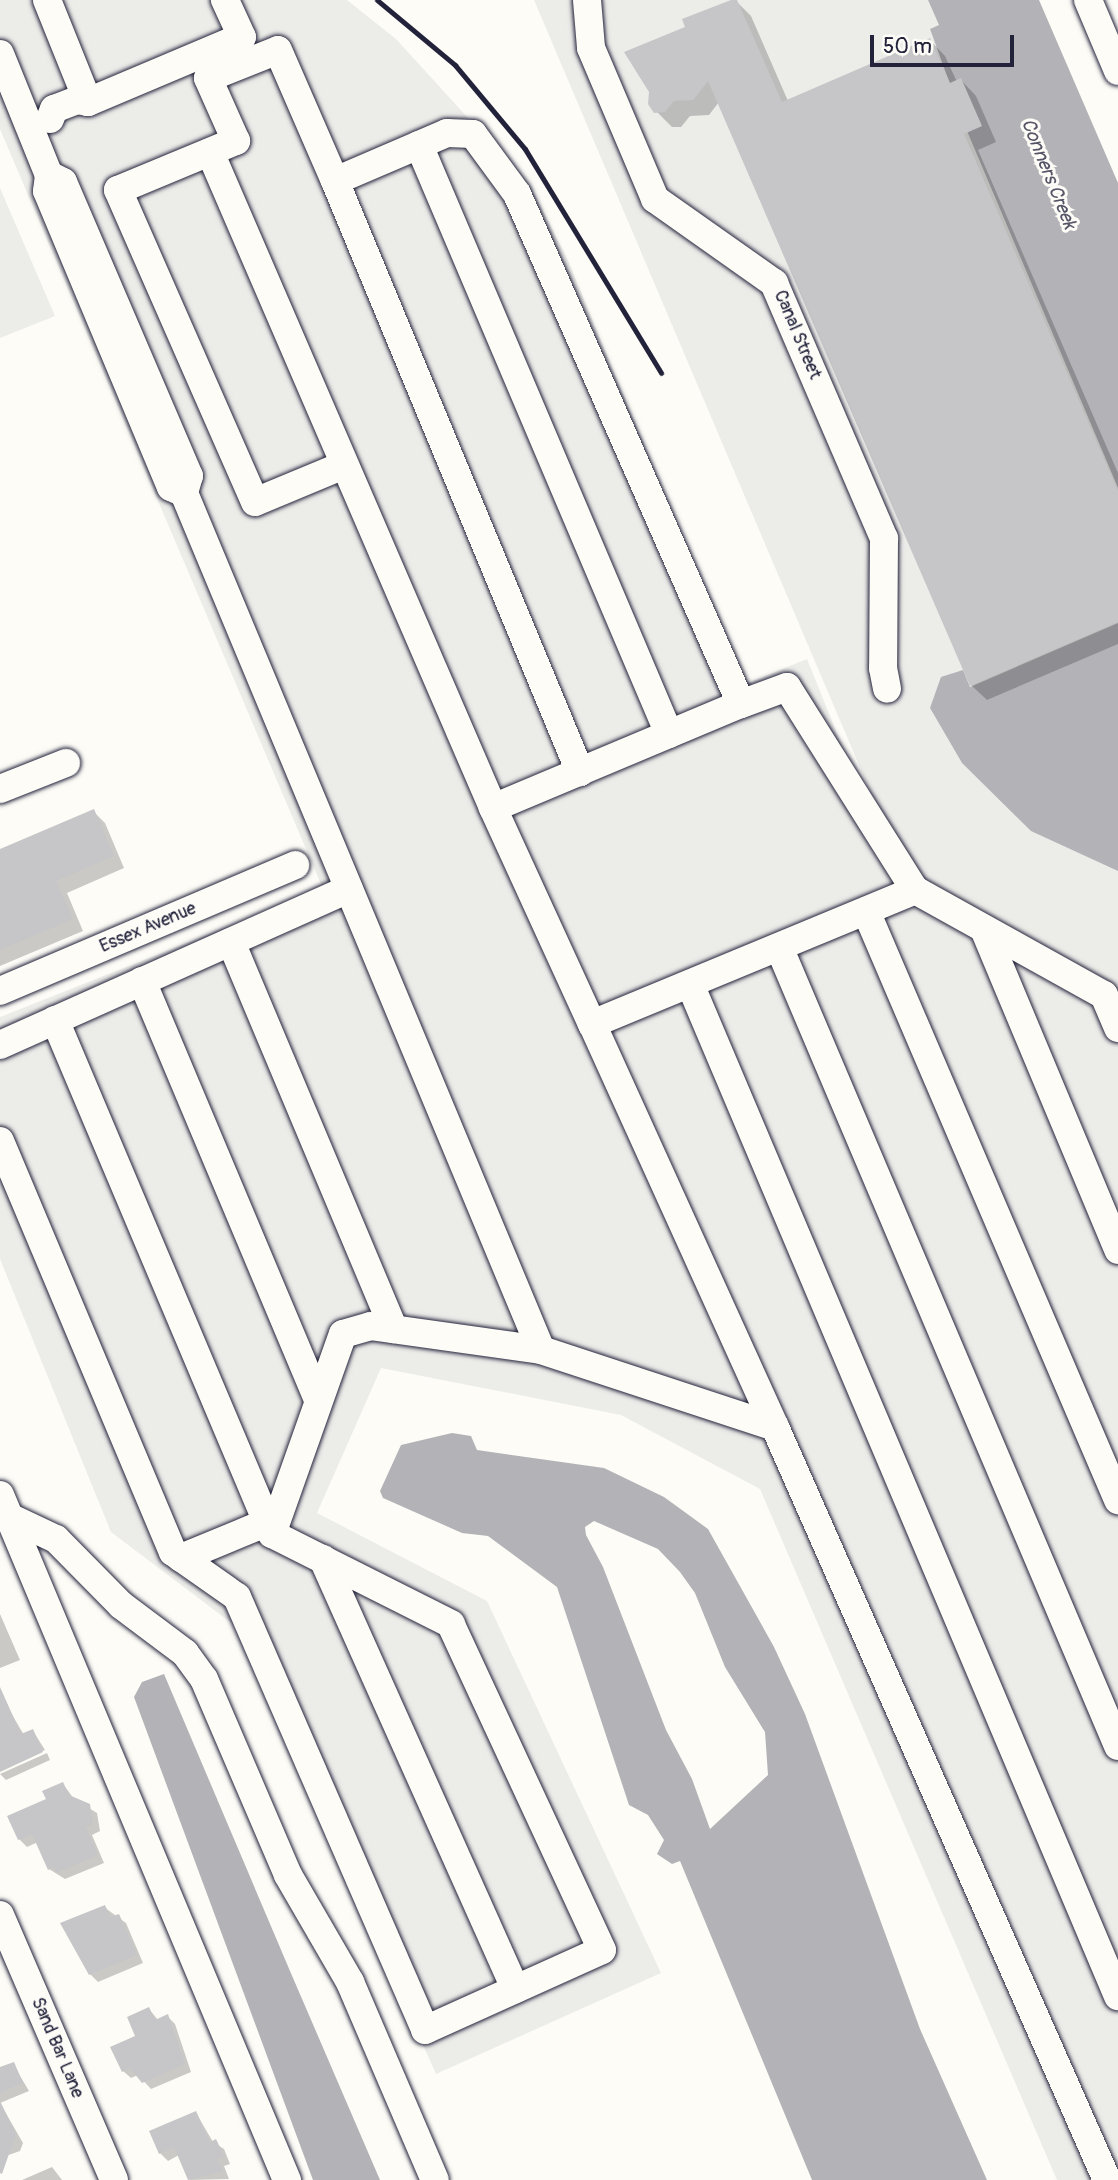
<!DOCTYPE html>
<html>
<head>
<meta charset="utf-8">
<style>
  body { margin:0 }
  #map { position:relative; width:1118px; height:2180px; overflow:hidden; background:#fdfcf7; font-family:Pangolin,sans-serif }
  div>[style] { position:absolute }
  .built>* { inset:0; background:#ecece9 }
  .water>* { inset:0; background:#b2b2b7 }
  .shadow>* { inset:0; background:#0003 }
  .building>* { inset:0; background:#c6c6c8 }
  .roads { filter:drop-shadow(0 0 2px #22223b) drop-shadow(0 0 2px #22223b) }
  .minor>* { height:28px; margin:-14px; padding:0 14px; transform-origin:14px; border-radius:14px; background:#fdfcf7 }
  .rail>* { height:5px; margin:-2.5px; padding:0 2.5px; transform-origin:2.5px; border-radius:2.5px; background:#22223b }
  span { translate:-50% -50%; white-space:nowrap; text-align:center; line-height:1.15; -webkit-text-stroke:6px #fdfcf7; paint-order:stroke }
  .street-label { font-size:18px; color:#22223b }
  .water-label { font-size:19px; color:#545466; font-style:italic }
  .scale { position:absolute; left:870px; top:35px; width:144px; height:32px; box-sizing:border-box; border:4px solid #22223b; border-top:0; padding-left:9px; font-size:21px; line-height:24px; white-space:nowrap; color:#22223b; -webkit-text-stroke:5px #fdfcf7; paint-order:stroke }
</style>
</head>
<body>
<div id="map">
  <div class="built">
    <div style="clip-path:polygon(0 0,347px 0,396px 39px,531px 187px,567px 258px,743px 685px,807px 659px,862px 795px,870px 791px,534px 0,928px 0,939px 25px,930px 29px,968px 131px,1118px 488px,1118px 623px,930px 708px,962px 763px,1004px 803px,1118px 871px,1118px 2180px,1057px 2180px,760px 1489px,621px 1415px,381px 1368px,317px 1513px,487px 1601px,661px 1973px,436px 2074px,234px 1625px,111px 1532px,0 1259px,0 1017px,323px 889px,0 129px)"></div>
    <div style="clip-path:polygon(0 188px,55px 316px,0 338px)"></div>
  </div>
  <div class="water">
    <div style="clip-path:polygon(928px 0,1039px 0,1118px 183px,1118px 488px,967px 131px,930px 29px,939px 25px)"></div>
    <div style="clip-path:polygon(1118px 623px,1118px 871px,1031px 831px,962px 763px,930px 708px,941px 677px,963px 670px,970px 687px)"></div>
    <div style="clip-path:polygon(evenodd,452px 1433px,471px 1436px,477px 1450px,604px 1468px,664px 1497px,708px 1529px,774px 1647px,805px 1714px,920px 2029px,987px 2180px,812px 2180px,680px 1861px,672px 1864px,657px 1854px,664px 1840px,648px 1815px,629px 1805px,557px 1587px,488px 1536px,462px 1533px,383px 1498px,380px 1491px,401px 1445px,452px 1433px,594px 1521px,658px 1549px,680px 1572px,695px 1593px,725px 1667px,765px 1732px,768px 1775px,710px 1829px,692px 1779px,666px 1730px,603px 1567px,586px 1535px,585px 1527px,594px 1521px)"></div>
    <div style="clip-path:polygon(164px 1674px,290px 1971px,380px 2180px,313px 2180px,134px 1697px,142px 1682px)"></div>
  </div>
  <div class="shadow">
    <div style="clip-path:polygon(735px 0,751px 16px,788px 101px,930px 40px,945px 56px,957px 82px,961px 80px,976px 96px,996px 142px,978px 150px,1118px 473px,1118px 644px,987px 700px,971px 685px,719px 102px,709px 115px,690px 116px,681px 127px,672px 127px,656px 111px,687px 28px)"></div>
    <div style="clip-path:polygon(93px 811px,105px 823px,124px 868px,67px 893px,83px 931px,0 966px,0 851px)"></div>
    <div style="clip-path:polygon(0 1614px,20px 1660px,0 1668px)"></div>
    <div style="clip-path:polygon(7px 1706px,24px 1735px,33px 1731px,45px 1750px,0 1770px,0 1710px)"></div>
    <div style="clip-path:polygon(47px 1753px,50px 1760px,6px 1780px,0 1774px)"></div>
    <div style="clip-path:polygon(63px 1784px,74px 1799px,97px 1813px,100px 1831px,92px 1835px,104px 1863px,65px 1879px,49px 1869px,38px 1842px,27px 1847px,19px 1839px)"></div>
    <div style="clip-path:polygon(104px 1907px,126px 1923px,143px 1963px,98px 1982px,90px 1974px)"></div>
    <div style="clip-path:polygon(149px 2009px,158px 2020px,167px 2016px,175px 2024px,191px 2072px,151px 2089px,138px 2075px,131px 2078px,123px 2071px)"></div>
    <div style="clip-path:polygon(13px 2064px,29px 2091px,0 2103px,23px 2143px,20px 2151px,0 2158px,0 2069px)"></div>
    <div style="clip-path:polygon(196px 2113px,213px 2142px,224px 2149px,230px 2164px,224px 2166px,229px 2179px,190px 2180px,179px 2155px,168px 2161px,160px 2153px)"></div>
    <div style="clip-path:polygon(52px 2167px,62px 2180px,22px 2180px)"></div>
  </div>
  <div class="building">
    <div style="clip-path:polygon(731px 0,737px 0,782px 102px,930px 38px,950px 83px,961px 78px,982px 126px,964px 134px,1118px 491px,1118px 622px,970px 686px,708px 81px,693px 100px,674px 101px,665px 112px,654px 113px,648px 104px,649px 92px,624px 52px,685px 27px,682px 19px)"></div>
    <div style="clip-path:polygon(94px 809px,114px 856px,56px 881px,73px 919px,0 950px,0 849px)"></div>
    <div style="clip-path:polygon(0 1687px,21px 1734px,33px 1729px,43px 1752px,0 1772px)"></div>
    <div style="clip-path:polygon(63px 1782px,69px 1795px,90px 1804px,93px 1824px,86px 1827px,98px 1855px,56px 1873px,54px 1867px,48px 1870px,32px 1834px,18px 1840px,7px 1816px,46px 1799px,42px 1791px)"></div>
    <div style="clip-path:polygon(105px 1905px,110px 1917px,119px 1914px,137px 1955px,89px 1975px,60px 1923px)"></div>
    <div style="clip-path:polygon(149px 2007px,155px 2020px,168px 2014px,185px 2064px,142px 2083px,130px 2068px,122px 2072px,110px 2047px,135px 2036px,127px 2017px)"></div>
    <div style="clip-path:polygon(14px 2062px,23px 2083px,0 2093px,0 2067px)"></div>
    <div style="clip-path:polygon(0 2101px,16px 2134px,2px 2174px,0 2173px)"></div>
    <div style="clip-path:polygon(196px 2111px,210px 2142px,216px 2139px,224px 2156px,217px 2159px,223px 2171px,188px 2180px,174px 2147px,159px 2154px,149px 2131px)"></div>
  </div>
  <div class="roads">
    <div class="minor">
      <div style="left:47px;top:0;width:110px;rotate:68.1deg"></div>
      <div style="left:587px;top:0;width:48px;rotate:85.2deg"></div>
      <div style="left:591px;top:48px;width:164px;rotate:67deg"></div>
      <div style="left:655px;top:199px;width:146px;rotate:35.2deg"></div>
      <div style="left:774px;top:283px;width:278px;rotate:66.7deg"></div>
      <div style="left:884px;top:538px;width:130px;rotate:90.4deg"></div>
      <div style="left:883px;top:668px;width:21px;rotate:79deg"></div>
      <div style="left:1088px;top:0;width:77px;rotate:67.1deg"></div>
      <div style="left:0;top:54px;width:131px;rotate:68deg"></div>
      <div style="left:49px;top:175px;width:16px;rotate:97deg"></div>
      <div style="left:47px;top:191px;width:321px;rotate:67.3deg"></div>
      <div style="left:171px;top:487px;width:14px;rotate:25deg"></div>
      <div style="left:184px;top:493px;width:18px;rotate:-74deg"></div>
      <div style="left:189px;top:476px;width:320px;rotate:-113.2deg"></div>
      <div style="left:63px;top:182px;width:16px;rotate:-153deg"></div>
      <div style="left:50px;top:119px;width:11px;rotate:-68deg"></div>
      <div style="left:54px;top:109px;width:25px;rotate:-21deg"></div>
      <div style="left:77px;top:100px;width:11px;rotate:10deg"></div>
      <div style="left:88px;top:102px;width:167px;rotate:-22.9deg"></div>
      <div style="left:242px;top:37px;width:41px;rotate:-114.7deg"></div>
      <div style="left:419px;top:145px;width:640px;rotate:67deg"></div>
      <div style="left:210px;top:152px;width:714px;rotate:66.66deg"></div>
      <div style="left:493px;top:808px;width:269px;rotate:-22.8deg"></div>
      <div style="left:335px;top:181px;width:640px;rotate:67.48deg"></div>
      <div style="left:344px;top:465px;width:96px;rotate:157.4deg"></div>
      <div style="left:255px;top:502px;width:341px;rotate:-113.7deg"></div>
      <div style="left:118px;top:190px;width:128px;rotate:-22.6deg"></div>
      <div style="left:236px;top:141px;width:69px;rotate:-114deg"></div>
      <div style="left:208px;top:78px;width:75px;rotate:-21.8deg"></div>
      <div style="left:278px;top:50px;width:143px;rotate:66.5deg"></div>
      <div style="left:335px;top:181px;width:122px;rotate:-23.2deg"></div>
      <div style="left:447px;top:133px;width:26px;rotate:2deg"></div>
      <div style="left:473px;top:134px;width:74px;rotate:53.7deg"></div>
      <div style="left:517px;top:194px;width:557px;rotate:66.29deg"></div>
      <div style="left:741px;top:704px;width:49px;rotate:-20.3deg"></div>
      <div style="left:787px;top:687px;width:240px;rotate:57.8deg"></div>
      <div style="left:915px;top:890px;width:216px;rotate:29.1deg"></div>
      <div style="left:1104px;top:995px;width:36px;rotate:67deg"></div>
      <div style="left:184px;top:493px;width:928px;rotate:67.38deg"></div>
      <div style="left:541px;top:1350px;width:246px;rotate:18.2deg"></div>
      <div style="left:775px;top:1427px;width:823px;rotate:66.21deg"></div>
      <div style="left:0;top:789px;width:71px;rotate:-21.5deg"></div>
      <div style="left:493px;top:808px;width:238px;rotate:65.4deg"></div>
      <div style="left:866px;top:911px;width:641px;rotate:66.84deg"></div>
      <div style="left:984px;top:929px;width:348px;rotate:67.3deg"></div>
      <div style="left:231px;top:942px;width:420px;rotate:67.2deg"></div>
      <div style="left:779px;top:947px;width:868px;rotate:67.01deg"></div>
      <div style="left:142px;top:981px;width:454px;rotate:67.2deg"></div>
      <div style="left:690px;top:984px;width:1099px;rotate:67.08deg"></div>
      <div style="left:0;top:991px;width:321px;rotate:-23.1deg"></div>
      <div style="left:55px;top:1020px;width:558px;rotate:67.11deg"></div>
      <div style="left:0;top:1045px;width:382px;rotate:-24.1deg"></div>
      <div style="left:0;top:1141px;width:446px;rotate:67.2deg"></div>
      <div style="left:173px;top:1552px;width:78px;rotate:35.1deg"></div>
      <div style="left:237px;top:1597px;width:472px;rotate:66.5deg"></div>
      <div style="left:425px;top:2030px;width:194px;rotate:-24.3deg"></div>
      <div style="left:602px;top:1950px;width:359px;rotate:-114.9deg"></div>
      <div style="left:451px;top:1624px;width:200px;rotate:-153.3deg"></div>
      <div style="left:272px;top:1534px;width:212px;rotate:-70.5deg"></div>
      <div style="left:343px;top:1334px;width:29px;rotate:-16deg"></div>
      <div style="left:371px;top:1326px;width:172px;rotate:8deg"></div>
      <div style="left:775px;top:1427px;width:443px;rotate:-114.4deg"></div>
      <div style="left:592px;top:1024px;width:350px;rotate:-22.5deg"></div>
      <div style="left:0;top:1495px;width:743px;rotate:67.27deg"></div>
      <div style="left:9px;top:1517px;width:52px;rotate:25.1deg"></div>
      <div style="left:56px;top:1539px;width:93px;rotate:45.4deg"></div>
      <div style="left:121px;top:1605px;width:80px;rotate:36.9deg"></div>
      <div style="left:185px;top:1653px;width:32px;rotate:54deg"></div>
      <div style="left:204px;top:1679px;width:213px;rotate:66.8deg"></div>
      <div style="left:288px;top:1875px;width:124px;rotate:59.9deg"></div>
      <div style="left:350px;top:1982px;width:215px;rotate:66.8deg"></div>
      <div style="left:181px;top:1558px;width:94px;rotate:-22.5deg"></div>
      <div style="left:323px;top:1559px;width:471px;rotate:65.9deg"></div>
      <div style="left:0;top:1915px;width:288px;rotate:66.7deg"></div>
    </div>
  </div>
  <div class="rail">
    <div style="left:377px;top:0;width:102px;rotate:39.8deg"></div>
    <div style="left:455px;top:65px;width:109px;rotate:50.2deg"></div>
    <div style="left:525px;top:149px;width:262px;rotate:58.7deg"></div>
  </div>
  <div class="street-label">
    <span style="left:797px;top:335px;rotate:67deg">Canal Street</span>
    <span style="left:148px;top:928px;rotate:-23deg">Essex Avenue</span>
    <span style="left:57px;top:2048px;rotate:67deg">Sand Bar Lane</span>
  </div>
  <div class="water-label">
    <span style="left:1048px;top:174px;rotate:68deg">Conners Creek</span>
  </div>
  <div class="scale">50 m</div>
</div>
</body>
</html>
